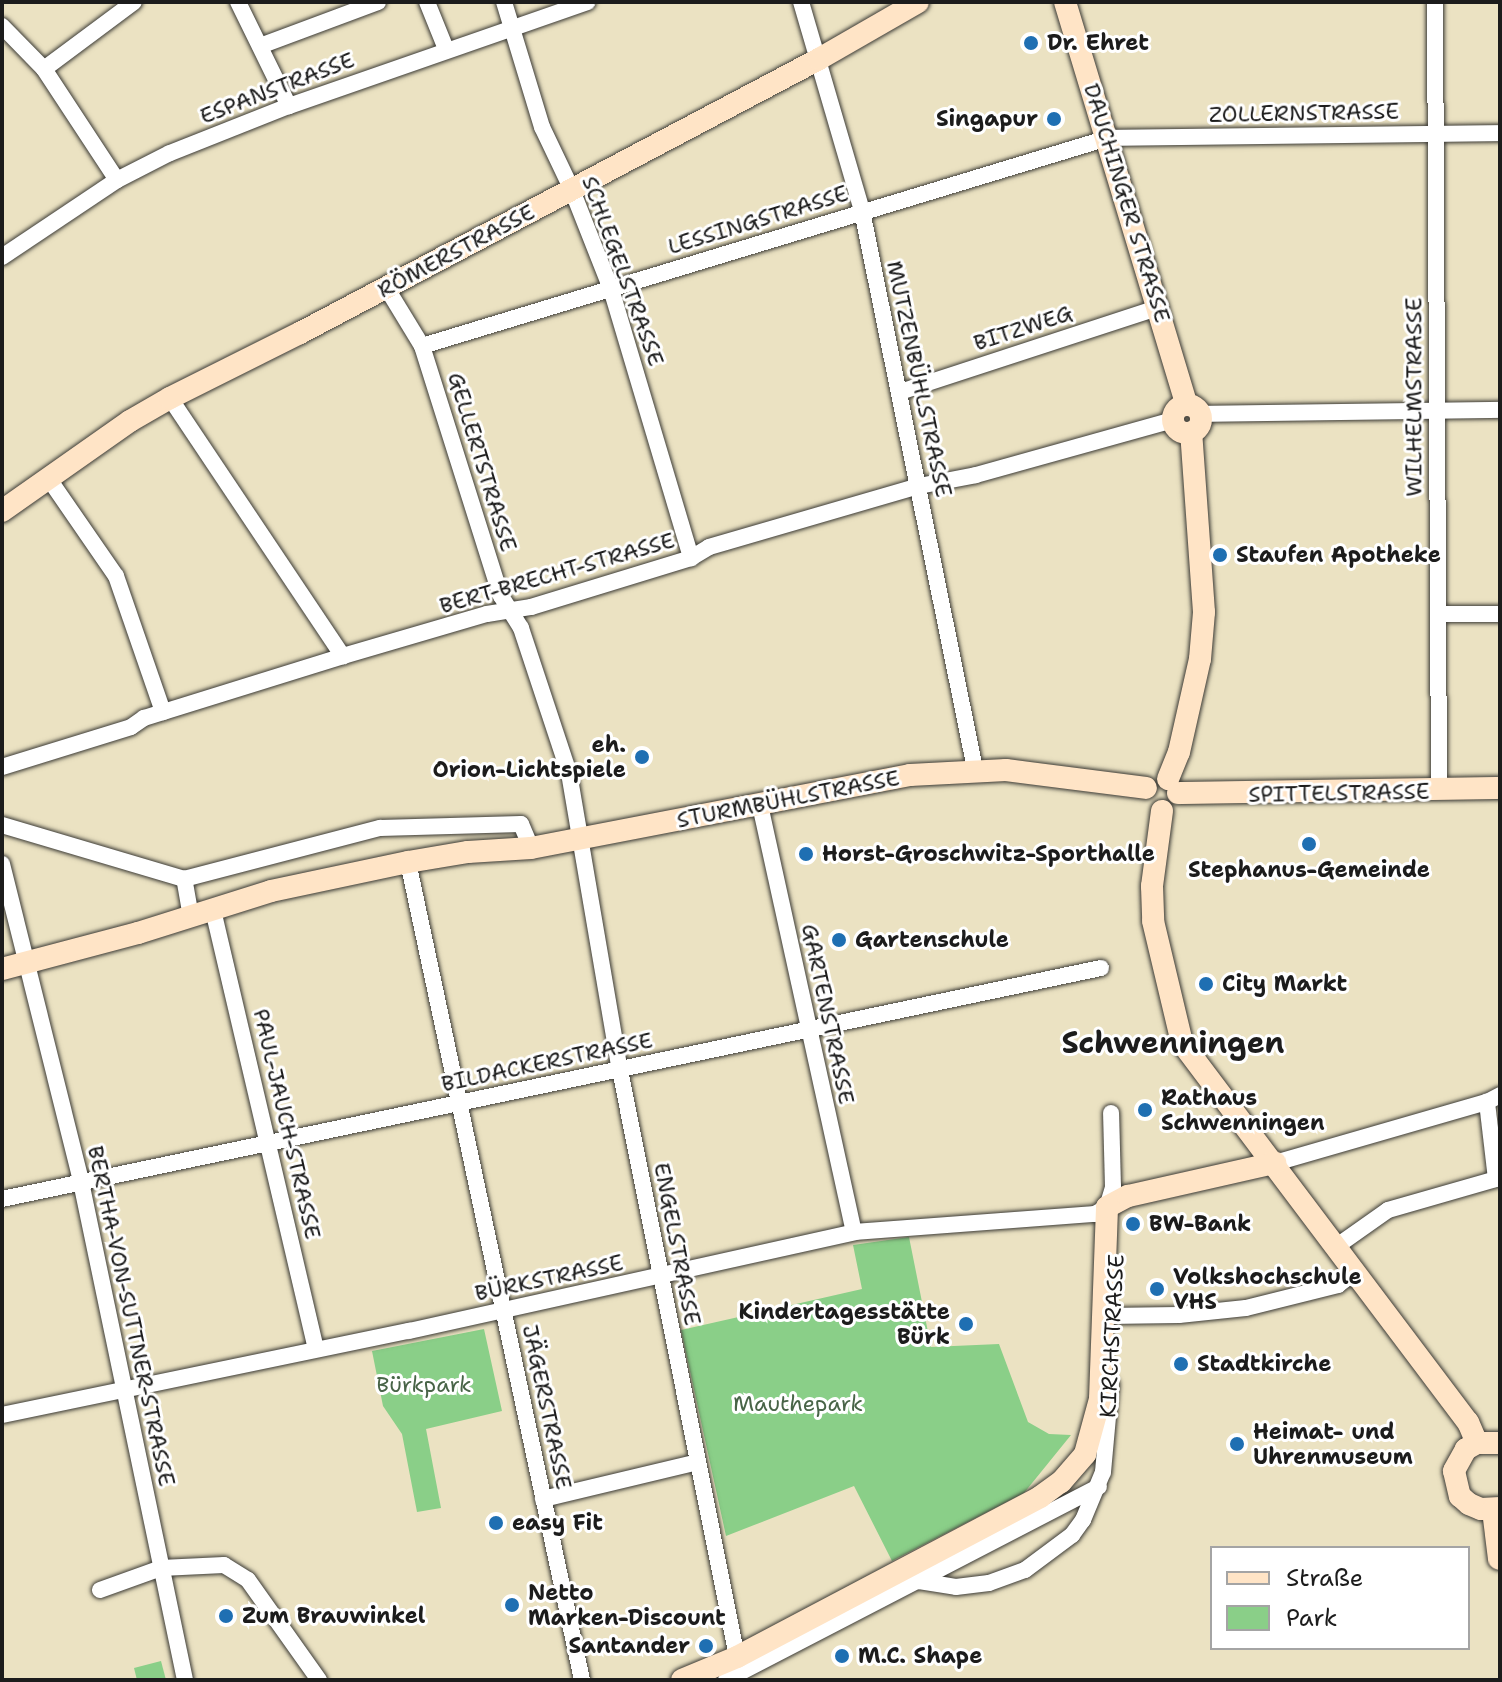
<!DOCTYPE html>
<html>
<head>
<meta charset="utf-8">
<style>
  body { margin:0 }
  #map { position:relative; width:1502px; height:1682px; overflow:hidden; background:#ebe2c2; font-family:"Shantell Sans",sans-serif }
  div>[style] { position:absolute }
  .green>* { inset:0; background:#8acf88 }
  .roads { filter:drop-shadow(0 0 2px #3b3a35) drop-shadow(0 0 2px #3b3a35) }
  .street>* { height:16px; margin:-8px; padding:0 8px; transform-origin:8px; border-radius:8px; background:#fff }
  .secondary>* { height:22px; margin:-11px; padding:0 11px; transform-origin:11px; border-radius:11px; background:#ffe4c6 }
  .secondary>.ring { margin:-11px; padding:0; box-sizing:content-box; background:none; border:22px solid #ffe4c6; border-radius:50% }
  .dots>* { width:22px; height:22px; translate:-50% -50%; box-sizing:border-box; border:4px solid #fff; border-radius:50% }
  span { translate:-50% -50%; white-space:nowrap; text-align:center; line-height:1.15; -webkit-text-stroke:6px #fff; paint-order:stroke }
  .poi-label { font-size:22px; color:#1c1c1c; font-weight:700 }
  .left { translate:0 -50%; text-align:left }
  .right { translate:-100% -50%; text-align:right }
  .street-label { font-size:22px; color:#1c1c1c }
  .park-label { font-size:22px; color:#486447 }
  .district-label { font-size:30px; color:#1c1c1c; font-weight:700 }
  .frame { position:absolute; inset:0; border:4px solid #1c1c1c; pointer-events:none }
  .legend { position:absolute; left:1210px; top:1546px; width:260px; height:104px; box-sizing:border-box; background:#fff; border:2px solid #a4a4a4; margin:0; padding:10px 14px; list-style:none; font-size:24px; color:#1c1c1c }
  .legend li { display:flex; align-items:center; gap:16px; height:40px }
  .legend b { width:40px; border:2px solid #a4a4a4 }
</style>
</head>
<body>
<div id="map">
  <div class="green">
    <div style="clip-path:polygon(909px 1237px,931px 1347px,999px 1344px,1028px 1422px,1049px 1434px,1071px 1435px,1024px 1493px,892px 1561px,854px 1486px,726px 1536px,681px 1330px,862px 1289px,853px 1245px)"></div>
    <div style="clip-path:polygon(484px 1329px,502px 1411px,426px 1429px,441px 1508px,417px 1512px,402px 1434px,383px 1406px,372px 1351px)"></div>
    <div style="clip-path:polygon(161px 1661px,166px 1680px,137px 1680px,134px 1668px)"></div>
  </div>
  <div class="roads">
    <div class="street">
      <div style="left:238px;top:2px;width:116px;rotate:63.9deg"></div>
      <div style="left:427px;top:2px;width:51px;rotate:68deg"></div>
      <div style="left:504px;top:2px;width:131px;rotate:73.1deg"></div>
      <div style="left:542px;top:127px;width:70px;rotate:64.5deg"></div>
      <div style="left:572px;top:190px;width:106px;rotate:68.5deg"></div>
      <div style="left:611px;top:289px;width:281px;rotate:73.4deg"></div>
      <div style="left:801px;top:2px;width:218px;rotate:73.7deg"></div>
      <div style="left:862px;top:211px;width:569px;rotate:78.55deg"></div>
      <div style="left:1435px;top:2px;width:789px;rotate:89.71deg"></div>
      <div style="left:2px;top:26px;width:60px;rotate:45.7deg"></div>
      <div style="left:44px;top:69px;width:133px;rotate:56.7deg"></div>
      <div style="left:260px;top:46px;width:126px;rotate:-20.4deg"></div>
      <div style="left:44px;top:69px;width:112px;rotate:-36.7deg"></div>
      <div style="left:2px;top:257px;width:138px;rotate:-33.8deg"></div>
      <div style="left:117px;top:180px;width:59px;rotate:-27deg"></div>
      <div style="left:170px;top:153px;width:128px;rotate:-21.6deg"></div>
      <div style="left:289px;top:106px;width:316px;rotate:-19.2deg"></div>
      <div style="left:386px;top:287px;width:69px;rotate:58.6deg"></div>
      <div style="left:422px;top:346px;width:262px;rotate:72.5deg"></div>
      <div style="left:501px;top:596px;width:38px;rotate:58deg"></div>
      <div style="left:521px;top:628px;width:153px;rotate:71.7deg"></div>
      <div style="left:569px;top:773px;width:301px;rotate:80.3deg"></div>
      <div style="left:620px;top:1070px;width:599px;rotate:78.73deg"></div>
      <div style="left:422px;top:346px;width:717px;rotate:-16.87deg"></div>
      <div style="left:1108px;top:138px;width:392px;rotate:-0.7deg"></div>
      <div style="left:900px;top:392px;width:274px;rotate:-18.1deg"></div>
      <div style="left:170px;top:398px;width:311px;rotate:56.2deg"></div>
      <div style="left:1201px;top:414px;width:299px;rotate:-0.8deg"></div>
      <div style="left:49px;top:479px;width:118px;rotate:55.4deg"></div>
      <div style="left:116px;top:576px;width:144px;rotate:70.9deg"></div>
      <div style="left:1439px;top:614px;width:61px"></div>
      <div style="left:2px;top:767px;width:135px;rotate:-17.2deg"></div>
      <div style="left:131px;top:727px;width:16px;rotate:-35deg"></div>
      <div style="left:144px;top:718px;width:208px;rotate:-17.3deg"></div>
      <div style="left:343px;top:656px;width:150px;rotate:-16.3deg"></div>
      <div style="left:487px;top:614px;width:45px;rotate:-9deg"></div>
      <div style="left:531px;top:607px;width:167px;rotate:-17deg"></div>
      <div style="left:691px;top:558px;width:21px;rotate:-31deg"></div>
      <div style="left:709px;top:547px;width:219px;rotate:-16.2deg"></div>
      <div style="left:919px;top:486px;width:58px;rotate:-10.9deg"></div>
      <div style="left:976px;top:475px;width:205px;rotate:-15.6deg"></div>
      <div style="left:760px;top:805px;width:437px;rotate:77.6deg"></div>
      <div style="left:2px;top:825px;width:190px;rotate:16.5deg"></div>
      <div style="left:408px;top:862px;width:836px;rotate:77.99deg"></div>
      <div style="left:2px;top:864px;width:328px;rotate:76deg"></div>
      <div style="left:81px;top:1182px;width:509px;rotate:78.2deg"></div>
      <div style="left:213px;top:910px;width:451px;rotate:76.8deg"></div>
      <div style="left:191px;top:917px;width:39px;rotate:-100deg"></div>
      <div style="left:184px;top:879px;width:203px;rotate:-14.6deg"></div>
      <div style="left:380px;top:828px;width:141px;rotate:-1.6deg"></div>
      <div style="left:521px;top:824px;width:26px;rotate:67deg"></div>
      <div style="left:1275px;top:1163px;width:221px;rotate:-16.1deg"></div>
      <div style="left:1487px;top:1102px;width:15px;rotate:-28deg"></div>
      <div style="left:2px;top:1199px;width:1123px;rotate:-11.87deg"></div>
      <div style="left:1337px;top:1246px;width:62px;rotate:-35.2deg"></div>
      <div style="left:1388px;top:1210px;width:112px;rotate:-16deg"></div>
      <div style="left:1496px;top:1179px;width:78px;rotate:-96.7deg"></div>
      <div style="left:1106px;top:1316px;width:73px;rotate:-0.8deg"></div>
      <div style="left:1179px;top:1315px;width:67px;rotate:-6deg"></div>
      <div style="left:1246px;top:1308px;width:95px;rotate:-14deg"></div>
      <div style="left:1338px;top:1285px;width:23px;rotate:-38deg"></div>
      <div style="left:2px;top:1415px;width:416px;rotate:-11.7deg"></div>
      <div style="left:409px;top:1331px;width:456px;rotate:-12.5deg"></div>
      <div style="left:854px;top:1232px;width:242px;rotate:-4.3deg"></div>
      <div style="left:1095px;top:1214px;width:14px;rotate:-30deg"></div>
      <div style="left:1107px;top:1207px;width:21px;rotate:-73deg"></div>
      <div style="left:1113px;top:1187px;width:74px;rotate:-91.5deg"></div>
      <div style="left:543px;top:1499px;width:159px;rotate:-13.4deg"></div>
      <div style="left:899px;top:1570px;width:23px;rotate:29deg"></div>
      <div style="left:919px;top:1581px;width:37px;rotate:9deg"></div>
      <div style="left:956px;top:1587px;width:33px;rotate:-7deg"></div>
      <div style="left:989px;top:1583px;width:38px;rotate:-20deg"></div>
      <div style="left:1025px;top:1570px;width:59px;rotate:-36.7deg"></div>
      <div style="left:1072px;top:1535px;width:19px;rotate:-54deg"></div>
      <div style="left:1083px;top:1520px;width:52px;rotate:-67.4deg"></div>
      <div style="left:1103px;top:1472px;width:88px;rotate:-84.8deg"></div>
      <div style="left:100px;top:1590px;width:65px;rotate:-19.8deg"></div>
      <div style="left:161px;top:1568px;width:63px;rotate:-2.7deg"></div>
      <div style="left:224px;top:1565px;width:28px;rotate:32deg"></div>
      <div style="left:248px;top:1580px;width:123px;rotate:54.6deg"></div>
      <div style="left:726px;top:1680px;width:420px;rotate:-27.4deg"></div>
    </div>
    <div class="secondary">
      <div style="left:1065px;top:2px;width:421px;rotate:73.2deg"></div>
      <div class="ring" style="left:1173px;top:405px;width:6px;height:6px"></div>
      <div style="left:2px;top:511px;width:156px;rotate:-35.1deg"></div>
      <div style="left:130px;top:421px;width:46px;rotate:-29.9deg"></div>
      <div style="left:170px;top:398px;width:145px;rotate:-26.6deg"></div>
      <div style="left:300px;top:333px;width:587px;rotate:-27.83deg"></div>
      <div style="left:819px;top:59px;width:114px;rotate:-29.9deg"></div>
      <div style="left:1168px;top:779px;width:29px;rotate:-68deg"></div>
      <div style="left:1179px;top:752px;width:95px;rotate:-77.3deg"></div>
      <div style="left:1200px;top:659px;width:47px;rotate:-85.1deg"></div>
      <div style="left:1204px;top:612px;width:180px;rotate:-94.1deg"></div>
      <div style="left:1178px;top:793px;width:322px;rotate:-0.9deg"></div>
      <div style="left:1162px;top:811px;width:76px;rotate:97.6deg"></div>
      <div style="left:1152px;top:886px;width:35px;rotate:88deg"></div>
      <div style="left:1153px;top:921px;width:125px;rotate:76.6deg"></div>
      <div style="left:1182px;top:1043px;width:475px;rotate:53deg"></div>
      <div style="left:1468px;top:1422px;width:23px;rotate:67deg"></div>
      <div style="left:2px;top:969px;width:141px;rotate:-14.8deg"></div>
      <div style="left:138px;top:933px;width:139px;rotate:-17.5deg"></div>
      <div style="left:271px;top:891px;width:140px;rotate:-12deg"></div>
      <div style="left:408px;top:862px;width:61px;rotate:-9.5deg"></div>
      <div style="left:468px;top:852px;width:63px;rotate:-3.6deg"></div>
      <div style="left:531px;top:848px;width:386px;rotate:-10.9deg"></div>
      <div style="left:910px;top:775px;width:96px;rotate:-3deg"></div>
      <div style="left:1006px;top:770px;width:141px;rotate:7.3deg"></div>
      <div style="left:1500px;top:1443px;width:23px;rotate:180deg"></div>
      <div style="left:1477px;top:1443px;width:13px;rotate:151deg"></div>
      <div style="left:1466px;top:1449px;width:25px;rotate:119deg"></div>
      <div style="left:1454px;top:1471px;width:26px;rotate:77deg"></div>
      <div style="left:1460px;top:1496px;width:12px;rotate:42deg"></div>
      <div style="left:1469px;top:1504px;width:13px;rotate:23deg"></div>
      <div style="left:1481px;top:1509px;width:19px;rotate:-3deg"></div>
      <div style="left:1493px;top:1510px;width:49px;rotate:83deg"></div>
      <div style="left:682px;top:1680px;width:60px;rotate:-22.7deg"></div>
      <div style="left:737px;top:1657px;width:343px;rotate:-27.8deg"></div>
      <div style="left:1040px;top:1497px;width:26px;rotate:-36deg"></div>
      <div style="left:1061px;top:1482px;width:37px;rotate:-49deg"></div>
      <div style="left:1085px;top:1454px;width:57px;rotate:-74.7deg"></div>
      <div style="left:1100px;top:1399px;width:192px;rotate:-87.9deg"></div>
      <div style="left:1107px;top:1207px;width:24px;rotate:-28deg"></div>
      <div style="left:1128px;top:1196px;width:151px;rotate:-12.7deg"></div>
    </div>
  </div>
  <div class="dots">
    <div style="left:1031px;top:43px;background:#1f6fb2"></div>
    <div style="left:1054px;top:119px;background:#1f6fb2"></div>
    <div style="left:1220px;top:555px;background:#1f6fb2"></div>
    <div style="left:642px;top:757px;background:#1f6fb2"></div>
    <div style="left:1309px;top:844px;background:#1f6fb2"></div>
    <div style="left:806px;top:854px;background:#1f6fb2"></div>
    <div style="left:839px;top:940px;background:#1f6fb2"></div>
    <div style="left:1206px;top:984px;background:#1f6fb2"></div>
    <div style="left:1145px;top:1110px;background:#1f6fb2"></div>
    <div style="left:1133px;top:1224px;background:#1f6fb2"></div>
    <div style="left:1157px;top:1289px;background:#1f6fb2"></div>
    <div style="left:966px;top:1324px;background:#1f6fb2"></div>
    <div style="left:1181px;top:1364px;background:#1f6fb2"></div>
    <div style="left:1237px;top:1444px;background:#1f6fb2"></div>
    <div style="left:496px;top:1523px;background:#1f6fb2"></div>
    <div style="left:512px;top:1605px;background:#1f6fb2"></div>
    <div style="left:226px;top:1616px;background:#1f6fb2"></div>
    <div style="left:706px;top:1646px;background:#1f6fb2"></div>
    <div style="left:842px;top:1656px;background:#1f6fb2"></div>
  </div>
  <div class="poi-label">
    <span class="left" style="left:1047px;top:43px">Dr. Ehret</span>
    <span class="right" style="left:1038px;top:119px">Singapur</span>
    <span class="left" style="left:1236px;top:555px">Staufen Apotheke</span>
    <span class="right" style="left:626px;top:757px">eh.<br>Orion-Lichtspiele</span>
    <span class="left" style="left:822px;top:854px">Horst-Groschwitz-Sporthalle</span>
    <span style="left:1309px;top:870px">Stephanus-Gemeinde</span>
    <span class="left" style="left:855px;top:940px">Gartenschule</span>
    <span class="left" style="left:1222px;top:984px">City Markt</span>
    <span class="left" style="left:1161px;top:1110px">Rathaus<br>Schwenningen</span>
    <span class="left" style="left:1149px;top:1224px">BW-Bank</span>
    <span class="left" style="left:1173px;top:1289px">Volkshochschule<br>VHS</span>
    <span class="right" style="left:950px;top:1324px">Kindertagesstätte<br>Bürk</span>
    <span class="left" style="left:1197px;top:1364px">Stadtkirche</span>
    <span class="left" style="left:1253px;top:1444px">Heimat- und<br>Uhrenmuseum</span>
    <span class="left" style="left:512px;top:1523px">easy Fit</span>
    <span class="left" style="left:528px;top:1605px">Netto<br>Marken-Discount</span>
    <span class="left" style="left:242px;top:1616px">Zum Brauwinkel</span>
    <span class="right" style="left:690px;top:1646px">Santander</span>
    <span class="left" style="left:858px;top:1656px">M.C. Shape</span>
  </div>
  <div class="street-label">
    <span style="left:277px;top:88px;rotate:-21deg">ESPANSTRASSE</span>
    <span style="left:1304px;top:113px;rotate:-1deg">ZOLLERNSTRASSE</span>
    <span style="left:1127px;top:203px;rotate:73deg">DAUCHINGER STRASSE</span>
    <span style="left:758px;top:220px;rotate:-17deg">LESSINGSTRASSE</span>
    <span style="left:456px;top:251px;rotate:-28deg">RÖMERSTRASSE</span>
    <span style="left:623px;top:271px;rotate:70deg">SCHLEGELSTRASSE</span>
    <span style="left:1023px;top:328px;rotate:-18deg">BITZWEG</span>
    <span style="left:919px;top:379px;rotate:78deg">MUTZENBÜHLSTRASSE</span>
    <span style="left:1414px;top:397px;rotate:-90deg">WILHELMSTRASSE</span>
    <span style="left:482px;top:462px;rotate:73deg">GELLERTSTRASSE</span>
    <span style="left:557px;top:573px;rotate:-16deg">BERT-BRECHT-STRASSE</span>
    <span style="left:1339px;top:793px;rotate:-1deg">SPITTELSTRASSE</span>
    <span style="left:788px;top:799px;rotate:-11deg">STURMBÜHLSTRASSE</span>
    <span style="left:828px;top:1014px;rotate:78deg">GARTENSTRASSE</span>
    <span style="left:547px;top:1062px;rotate:-12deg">BILDACKERSTRASSE</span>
    <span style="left:287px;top:1124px;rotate:77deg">PAUL-JAUCH-STRASSE</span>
    <span style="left:677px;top:1244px;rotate:79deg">ENGELSTRASSE</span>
    <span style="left:549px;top:1278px;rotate:-12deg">BÜRKSTRASSE</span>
    <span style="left:131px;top:1316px;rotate:78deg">BERTHA-VON-SUTTNER-STRASSE</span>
    <span style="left:1112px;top:1336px;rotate:-87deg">KIRCHSTRASSE</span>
    <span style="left:547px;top:1407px;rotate:78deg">JÄGERSTRASSE</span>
  </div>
  <div class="park-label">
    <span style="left:424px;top:1385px">Bürkpark</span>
    <span style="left:798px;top:1404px">Mauthepark</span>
  </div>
  <div class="district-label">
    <span style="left:1173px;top:1043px">Schwenningen</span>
  </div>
  <div class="frame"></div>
  <ul class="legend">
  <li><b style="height:10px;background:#ffe4c6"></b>Straße</li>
  <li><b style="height:22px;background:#8acf88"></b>Park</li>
  </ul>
</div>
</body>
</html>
